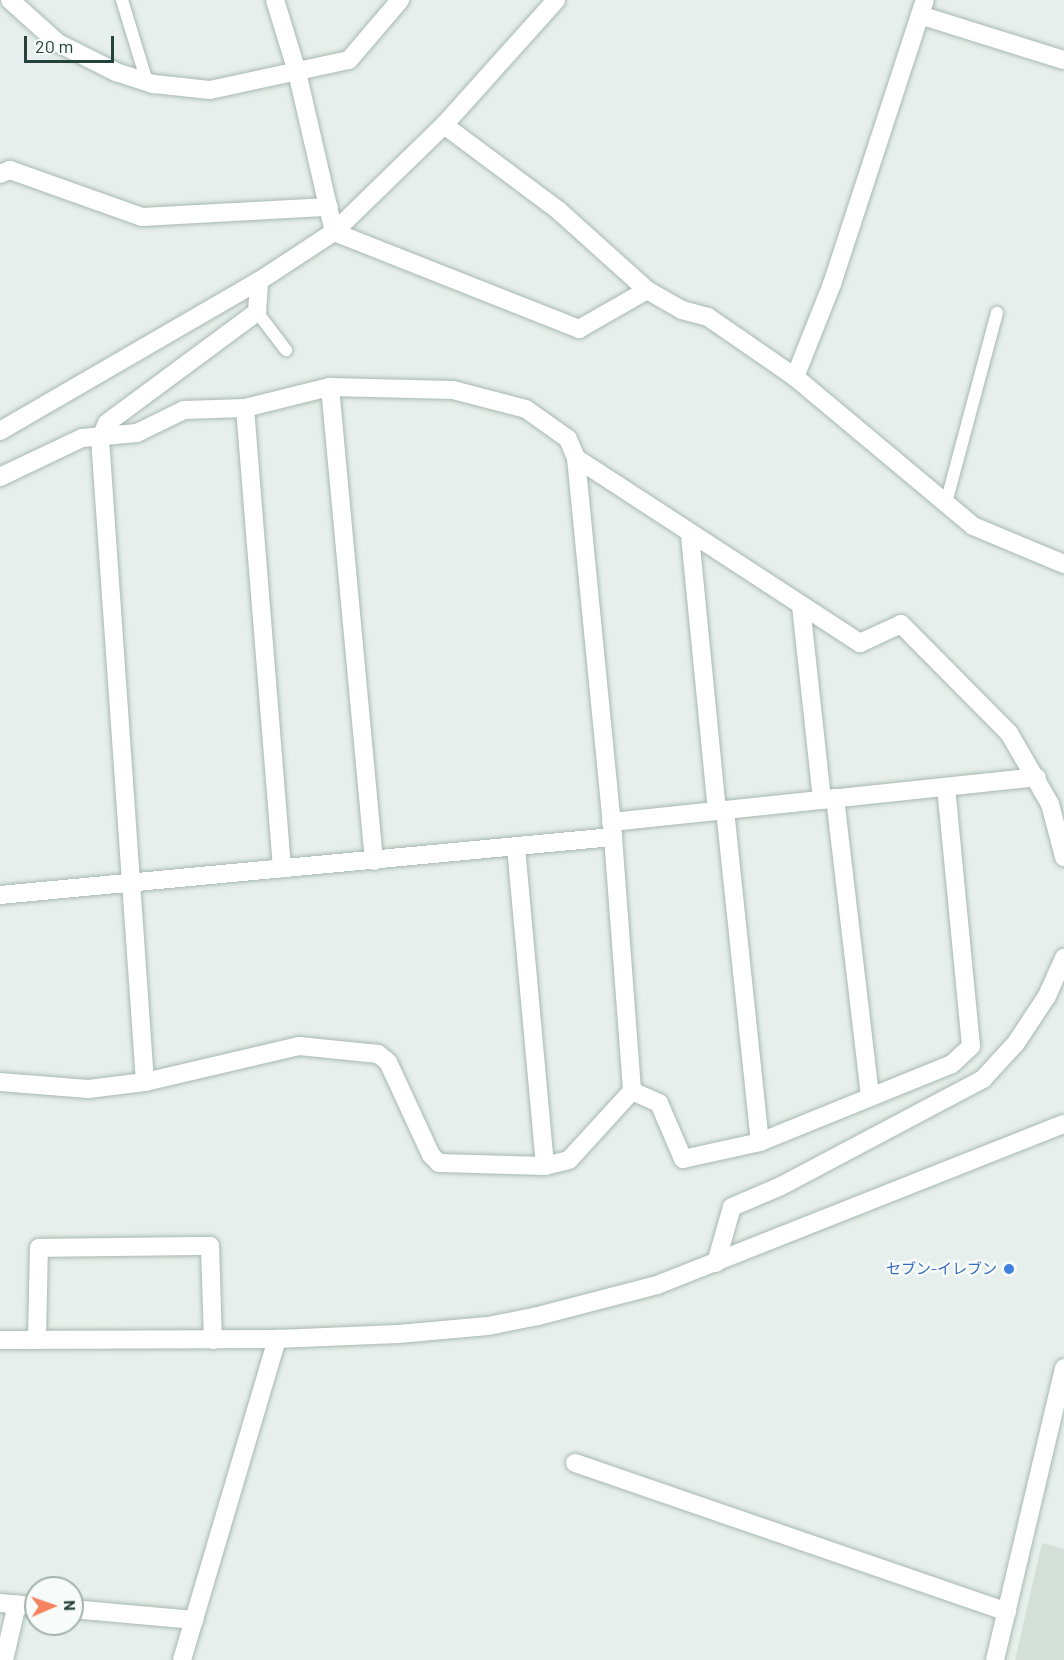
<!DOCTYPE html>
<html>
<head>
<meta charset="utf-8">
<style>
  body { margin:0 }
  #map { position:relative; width:1064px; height:1660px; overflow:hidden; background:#e6efeb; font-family:Barlow,"Noto Sans JP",sans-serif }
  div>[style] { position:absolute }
  .built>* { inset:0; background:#d4dfda }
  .roads { filter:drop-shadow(0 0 2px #a8b8b2) drop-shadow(0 0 2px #a8b8b2) }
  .service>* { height:12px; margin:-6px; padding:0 6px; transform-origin:6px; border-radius:6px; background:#fff }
  .minor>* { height:18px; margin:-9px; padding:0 9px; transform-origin:9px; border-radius:9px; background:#fff }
  .tertiary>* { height:18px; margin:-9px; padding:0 9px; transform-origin:9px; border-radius:9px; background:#fff }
  .dots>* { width:16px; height:16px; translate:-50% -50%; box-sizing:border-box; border:3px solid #f7fbf9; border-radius:50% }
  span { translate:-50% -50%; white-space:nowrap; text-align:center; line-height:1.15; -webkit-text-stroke:5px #f7fbf9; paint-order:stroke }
  .shop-label { font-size:15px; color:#366cbe }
  .right { translate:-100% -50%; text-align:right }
  .north { position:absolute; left:24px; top:1576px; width:60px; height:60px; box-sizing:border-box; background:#f7fbf9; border:2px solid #a3b1ad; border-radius:50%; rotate:88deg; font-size:16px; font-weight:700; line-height:24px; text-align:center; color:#24423a }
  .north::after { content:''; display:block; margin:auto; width:21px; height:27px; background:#f4845f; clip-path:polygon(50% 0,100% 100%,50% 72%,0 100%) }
  .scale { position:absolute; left:24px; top:36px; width:90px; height:27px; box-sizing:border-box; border:3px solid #24423a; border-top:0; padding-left:8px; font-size:18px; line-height:21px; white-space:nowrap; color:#24423a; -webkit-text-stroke:4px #f7fbf9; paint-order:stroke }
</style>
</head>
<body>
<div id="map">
  <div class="built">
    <div style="clip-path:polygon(1042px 1543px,1064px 1549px,1064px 1660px,1015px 1660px)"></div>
  </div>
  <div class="roads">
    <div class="service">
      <div style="left:122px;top:0;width:86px;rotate:73deg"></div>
      <div style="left:257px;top:312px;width:48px;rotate:52.7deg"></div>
      <div style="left:946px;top:503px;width:197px;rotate:-75deg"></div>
    </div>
    <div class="minor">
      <div style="left:10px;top:0;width:64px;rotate:41.9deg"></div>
      <div style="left:58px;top:43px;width:65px;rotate:26.6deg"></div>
      <div style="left:116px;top:72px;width:40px;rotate:18deg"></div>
      <div style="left:154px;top:84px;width:56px;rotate:6.1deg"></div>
      <div style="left:210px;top:90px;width:142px;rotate:-12.2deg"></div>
      <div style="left:349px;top:60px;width:79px;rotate:-49.6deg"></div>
      <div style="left:275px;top:0;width:75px;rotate:73deg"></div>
      <div style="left:297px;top:72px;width:164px;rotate:77deg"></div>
      <div style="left:334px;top:232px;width:264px;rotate:21.6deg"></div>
      <div style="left:579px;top:329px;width:78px;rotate:-29.8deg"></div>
      <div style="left:920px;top:15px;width:151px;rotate:17.4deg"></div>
      <div style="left:444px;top:125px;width:142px;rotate:36.7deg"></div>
      <div style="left:558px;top:210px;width:120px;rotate:42deg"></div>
      <div style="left:647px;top:290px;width:40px;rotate:29.7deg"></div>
      <div style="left:682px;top:310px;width:27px;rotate:15deg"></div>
      <div style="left:708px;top:317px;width:106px;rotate:34.6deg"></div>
      <div style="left:795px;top:377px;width:232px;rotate:39.9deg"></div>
      <div style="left:973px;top:526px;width:99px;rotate:22.7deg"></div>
      <div style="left:0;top:174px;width:11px;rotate:-22deg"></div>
      <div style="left:10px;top:170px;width:140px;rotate:19.6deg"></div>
      <div style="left:142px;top:217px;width:187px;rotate:-3.1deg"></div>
      <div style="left:795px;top:377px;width:100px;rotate:-68.3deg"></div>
      <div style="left:832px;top:284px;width:299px;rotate:-71.9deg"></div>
      <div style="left:330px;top:387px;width:476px;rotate:84.7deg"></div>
      <div style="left:245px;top:408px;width:462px;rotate:85.4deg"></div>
      <div style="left:576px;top:458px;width:339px;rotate:33.1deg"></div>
      <div style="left:860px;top:643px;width:45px;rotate:-24.9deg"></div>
      <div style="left:901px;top:624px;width:153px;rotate:45.3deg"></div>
      <div style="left:1009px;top:733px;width:82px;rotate:60deg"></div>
      <div style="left:1050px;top:804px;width:55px;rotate:75.2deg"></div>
      <div style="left:0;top:477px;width:91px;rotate:-25.4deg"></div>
      <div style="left:82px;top:438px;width:55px;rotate:-5.2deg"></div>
      <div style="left:137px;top:433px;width:52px;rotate:-26.1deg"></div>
      <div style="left:184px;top:410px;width:61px;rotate:-1.9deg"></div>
      <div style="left:245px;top:408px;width:88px;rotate:-13.9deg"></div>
      <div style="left:330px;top:387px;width:123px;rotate:1.4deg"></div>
      <div style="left:453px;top:390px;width:75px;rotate:14.6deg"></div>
      <div style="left:526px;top:409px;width:52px;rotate:35.5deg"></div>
      <div style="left:568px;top:439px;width:21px;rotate:67deg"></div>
      <div style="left:576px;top:458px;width:381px;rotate:84.4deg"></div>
      <div style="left:613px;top:837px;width:255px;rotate:85.7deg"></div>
      <div style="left:632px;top:1091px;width:93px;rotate:132.4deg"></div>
      <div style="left:569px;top:1160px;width:25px;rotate:166deg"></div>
      <div style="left:545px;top:1166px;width:106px;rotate:-178.4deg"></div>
      <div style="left:439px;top:1163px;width:11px;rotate:-135deg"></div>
      <div style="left:431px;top:1155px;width:102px;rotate:-114.8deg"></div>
      <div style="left:388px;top:1062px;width:13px;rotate:-141deg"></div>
      <div style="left:378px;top:1054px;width:79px;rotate:-174.2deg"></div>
      <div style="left:299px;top:1046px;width:158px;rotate:166.8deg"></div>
      <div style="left:145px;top:1082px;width:57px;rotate:173deg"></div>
      <div style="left:88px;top:1089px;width:88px;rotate:-175.5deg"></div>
      <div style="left:690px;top:536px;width:276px;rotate:84.4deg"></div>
      <div style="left:801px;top:606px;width:195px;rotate:83.8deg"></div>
      <div style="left:835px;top:798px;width:301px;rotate:83.3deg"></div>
      <div style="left:725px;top:810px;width:334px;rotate:84deg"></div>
      <div style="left:611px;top:822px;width:428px;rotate:-6deg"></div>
      <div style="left:516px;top:847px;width:320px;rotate:84.8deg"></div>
      <div style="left:0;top:895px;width:616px;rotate:-5.41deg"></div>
      <div style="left:145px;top:1082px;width:645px;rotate:-94deg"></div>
      <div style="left:100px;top:439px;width:17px;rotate:-66deg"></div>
      <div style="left:107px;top:423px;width:187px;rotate:-36.5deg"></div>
      <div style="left:257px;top:312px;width:31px;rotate:-86deg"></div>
      <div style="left:632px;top:1091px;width:30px;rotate:24deg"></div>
      <div style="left:659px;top:1103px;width:61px;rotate:66.8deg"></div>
      <div style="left:683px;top:1159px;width:79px;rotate:-12.4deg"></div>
      <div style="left:760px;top:1142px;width:207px;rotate:-22.1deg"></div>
      <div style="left:952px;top:1064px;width:26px;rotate:-43deg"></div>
      <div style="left:971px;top:1046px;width:260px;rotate:-95.5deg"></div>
      <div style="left:716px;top:1263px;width:58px;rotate:-74.1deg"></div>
      <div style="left:732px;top:1207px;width:53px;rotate:-23.2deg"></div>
      <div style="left:781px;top:1186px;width:229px;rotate:-27.9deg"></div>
      <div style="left:983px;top:1079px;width:49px;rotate:-47.5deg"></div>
      <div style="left:1016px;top:1043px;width:56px;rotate:-56.6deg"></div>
      <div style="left:1047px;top:996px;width:42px;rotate:-65.9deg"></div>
      <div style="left:37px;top:1340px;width:92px;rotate:-88.8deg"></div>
      <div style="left:39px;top:1248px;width:171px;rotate:-0.7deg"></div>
      <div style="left:210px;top:1246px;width:94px;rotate:88.2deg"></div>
      <div style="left:575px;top:1463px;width:457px;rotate:19deg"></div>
      <div style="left:0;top:1603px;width:36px;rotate:5deg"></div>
      <div style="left:72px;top:1609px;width:123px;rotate:5.1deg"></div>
      <div style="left:4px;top:1660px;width:57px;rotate:-76.9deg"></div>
      <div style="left:182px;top:1660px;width:335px;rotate:-73.5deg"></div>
    </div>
    <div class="tertiary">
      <div style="left:0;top:431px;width:299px;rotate:-30.1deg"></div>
      <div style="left:259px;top:281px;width:90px;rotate:-33.2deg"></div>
      <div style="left:334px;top:232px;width:153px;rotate:-44.2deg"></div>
      <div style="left:444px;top:125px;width:168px;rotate:-48.1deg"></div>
      <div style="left:0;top:1340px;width:277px;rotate:-0.2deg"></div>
      <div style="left:277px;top:1339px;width:121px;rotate:-2.4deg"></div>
      <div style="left:398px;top:1334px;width:90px;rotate:-5.1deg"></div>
      <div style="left:488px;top:1326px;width:51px;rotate:-11.3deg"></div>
      <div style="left:538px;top:1316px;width:123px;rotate:-14.6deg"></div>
      <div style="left:657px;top:1285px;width:438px;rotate:-21.6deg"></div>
      <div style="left:995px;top:1660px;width:300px;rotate:-76.7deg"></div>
    </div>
  </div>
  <div class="dots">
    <div style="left:1009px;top:1269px;background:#3f7fe0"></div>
  </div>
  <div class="shop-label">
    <span class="right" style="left:997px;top:1269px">セブン-イレブン</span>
  </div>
  <div class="north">N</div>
  <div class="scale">20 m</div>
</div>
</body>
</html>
